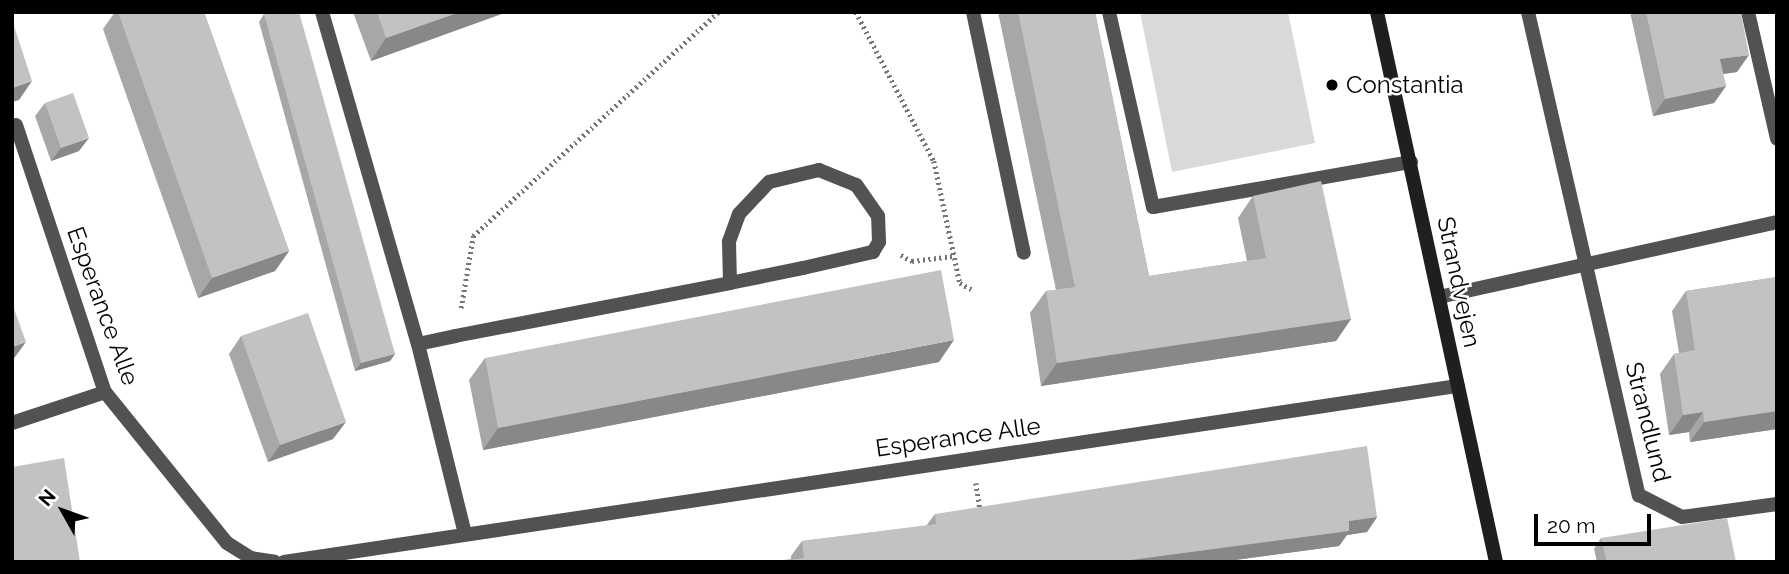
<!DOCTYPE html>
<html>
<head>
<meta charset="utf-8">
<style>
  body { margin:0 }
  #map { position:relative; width:1789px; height:574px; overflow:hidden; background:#fff; font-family:Raleway,sans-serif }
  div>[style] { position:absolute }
  .green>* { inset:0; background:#d9d9d9 }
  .path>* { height:4.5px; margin-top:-2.25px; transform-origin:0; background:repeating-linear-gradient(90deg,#747474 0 2px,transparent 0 5.5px) }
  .service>* { height:14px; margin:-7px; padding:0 7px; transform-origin:7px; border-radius:7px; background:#525252 }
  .minor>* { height:14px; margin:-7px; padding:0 7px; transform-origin:7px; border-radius:7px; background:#525252 }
  .secondary>* { height:14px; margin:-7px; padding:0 7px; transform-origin:7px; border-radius:7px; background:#1f1f1f }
  .wall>* { inset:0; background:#a7a7a7 }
  .shaded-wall>* { inset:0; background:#888 }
  .building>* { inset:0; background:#c2c2c2 }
  .dots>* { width:19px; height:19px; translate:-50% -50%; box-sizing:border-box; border:4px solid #fff; border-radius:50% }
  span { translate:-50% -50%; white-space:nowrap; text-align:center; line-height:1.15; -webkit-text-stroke:5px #fff; paint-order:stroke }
  .poi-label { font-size:24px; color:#000 }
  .left { translate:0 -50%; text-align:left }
  .street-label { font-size:24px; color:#000 }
  .frame { position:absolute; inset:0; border:14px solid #000; pointer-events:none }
  .north { position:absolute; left:28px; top:476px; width:70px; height:70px; -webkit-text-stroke:5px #fff; paint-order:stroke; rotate:310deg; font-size:19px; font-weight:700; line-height:28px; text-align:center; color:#000 }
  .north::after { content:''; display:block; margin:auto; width:24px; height:32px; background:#000; clip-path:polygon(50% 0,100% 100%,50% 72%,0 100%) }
  .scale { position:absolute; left:1534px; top:514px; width:117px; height:32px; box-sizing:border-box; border:4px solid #000; border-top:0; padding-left:9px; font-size:21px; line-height:24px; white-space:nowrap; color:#000; -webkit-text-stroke:5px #fff; paint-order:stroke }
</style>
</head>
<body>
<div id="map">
  <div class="green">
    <div style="clip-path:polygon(1140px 12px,1288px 12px,1315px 143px,1172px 172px)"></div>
  </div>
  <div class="path">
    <div style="left:856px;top:12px;width:168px;rotate:62.4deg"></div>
    <div style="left:934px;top:161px;width:125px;rotate:78deg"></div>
    <div style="left:960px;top:283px;width:13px;rotate:29deg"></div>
    <div style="left:901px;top:255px;width:13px;rotate:29deg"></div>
    <div style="left:912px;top:261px;width:42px;rotate:-6.8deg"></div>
    <div style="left:461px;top:308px;width:73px;rotate:-80.5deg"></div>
    <div style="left:473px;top:236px;width:332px;rotate:-42.4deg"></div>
    <div style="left:976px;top:483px;width:30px;rotate:81deg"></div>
  </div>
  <div class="service">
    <div style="left:973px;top:12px;width:246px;rotate:78.1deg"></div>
    <div style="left:1109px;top:12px;width:200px;rotate:77.3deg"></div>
    <div style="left:1153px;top:207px;width:262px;rotate:-9.9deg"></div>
    <div style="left:418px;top:344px;width:38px;rotate:-12deg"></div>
    <div style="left:455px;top:336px;width:280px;rotate:-10.9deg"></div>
    <div style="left:730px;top:283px;width:75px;rotate:-11.6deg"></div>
    <div style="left:803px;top:268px;width:72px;rotate:-12.9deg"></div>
    <div style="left:873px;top:252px;width:12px;rotate:-59deg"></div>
    <div style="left:879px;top:242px;width:26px;rotate:-92deg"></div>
    <div style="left:878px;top:216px;width:38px;rotate:-125deg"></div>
    <div style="left:856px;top:185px;width:40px;rotate:-158deg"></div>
    <div style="left:819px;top:170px;width:51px;rotate:166.5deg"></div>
    <div style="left:769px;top:182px;width:44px;rotate:133.2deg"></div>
    <div style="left:739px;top:214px;width:30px;rotate:110deg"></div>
    <div style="left:729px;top:242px;width:41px;rotate:88.6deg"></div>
  </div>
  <div class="minor">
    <div style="left:322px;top:12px;width:346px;rotate:73.9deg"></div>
    <div style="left:418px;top:344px;width:196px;rotate:76.1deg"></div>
    <div style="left:1528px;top:12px;width:496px;rotate:77.1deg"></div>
    <div style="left:1639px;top:495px;width:48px;rotate:27.1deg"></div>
    <div style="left:1682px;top:517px;width:96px;rotate:-7.8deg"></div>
    <div style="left:1748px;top:12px;width:130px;rotate:77.1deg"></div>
    <div style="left:16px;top:125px;width:281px;rotate:71.6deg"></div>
    <div style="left:105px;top:392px;width:194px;rotate:51.1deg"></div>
    <div style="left:227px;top:543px;width:28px;rotate:32deg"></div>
    <div style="left:251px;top:558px;width:24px;rotate:9deg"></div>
    <div style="left:1439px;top:297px;width:346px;rotate:-12.5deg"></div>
    <div style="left:12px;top:423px;width:98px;rotate:-18.4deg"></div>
    <div style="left:284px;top:562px;width:1187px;rotate:-8.53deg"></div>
  </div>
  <div class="secondary">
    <div style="left:1377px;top:12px;width:563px;rotate:77.79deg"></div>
  </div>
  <div class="wall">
    <div style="clip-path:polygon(115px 12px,204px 12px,289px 251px,275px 271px,198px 298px,103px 29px)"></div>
    <div style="clip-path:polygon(353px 12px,507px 12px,371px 61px)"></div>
    <div style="clip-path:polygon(998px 12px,1095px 12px,1149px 276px,1247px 261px,1238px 218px,1253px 196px,1351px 319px,1336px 341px,1041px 386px,1030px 313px,1046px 291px,1056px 290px)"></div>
    <div style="clip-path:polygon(1630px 12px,1741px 12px,1737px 72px,1723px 74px,1726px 86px,1714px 103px,1653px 116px)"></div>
    <div style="clip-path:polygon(264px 14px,395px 354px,390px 361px,355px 371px,259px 22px)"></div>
    <div style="clip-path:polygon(45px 103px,79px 151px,51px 161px,35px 116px)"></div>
    <div style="clip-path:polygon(1777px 277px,1777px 429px,1690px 442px,1689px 432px,1669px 435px,1660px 374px,1674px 354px,1679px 353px,1672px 311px,1686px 291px)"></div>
    <div style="clip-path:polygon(241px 336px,333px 439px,268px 462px,229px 354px)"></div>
    <div style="clip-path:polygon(485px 358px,939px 362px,483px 450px,469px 380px)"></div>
    <div style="clip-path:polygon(935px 514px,1377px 517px,1367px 532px,1347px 535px,1339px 546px,1221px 562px,770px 562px,791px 559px,791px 556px,802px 541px,926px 526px)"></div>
    <div style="clip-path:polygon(1601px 538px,1736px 562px,1597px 562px,1594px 549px)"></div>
  </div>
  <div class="shaded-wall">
    <div style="clip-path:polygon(460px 12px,507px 12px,371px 61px,386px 38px)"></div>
    <div style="clip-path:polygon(1749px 55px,1737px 72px,1708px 76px,1720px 59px)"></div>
    <div style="clip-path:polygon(32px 81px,19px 100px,12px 102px,12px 88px)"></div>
    <div style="clip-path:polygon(1726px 86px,1714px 103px,1653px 116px,1665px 99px)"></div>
    <div style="clip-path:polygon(89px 138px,79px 151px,51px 161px,61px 148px)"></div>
    <div style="clip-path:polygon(289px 251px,275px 271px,198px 298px,212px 278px)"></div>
    <div style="clip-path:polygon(1351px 319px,1336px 341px,1041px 386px,1057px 363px)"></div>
    <div style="clip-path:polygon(954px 340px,939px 362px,483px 450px,498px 428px)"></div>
    <div style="clip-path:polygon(26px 342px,12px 361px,12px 347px)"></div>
    <div style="clip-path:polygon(395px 354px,390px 361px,355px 371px,361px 363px)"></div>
    <div style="clip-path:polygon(1777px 411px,1777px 429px,1690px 442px,1704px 422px)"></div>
    <div style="clip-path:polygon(1703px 412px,1689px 432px,1669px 435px,1683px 415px)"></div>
    <div style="clip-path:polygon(346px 422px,333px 439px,268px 462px,280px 445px)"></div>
    <div style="clip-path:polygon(1377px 517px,1367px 532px,1347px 535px,1339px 546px,1220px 562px,1116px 562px,1349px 521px)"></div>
  </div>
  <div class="building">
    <div style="clip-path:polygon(118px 12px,204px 12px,289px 251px,212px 278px)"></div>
    <div style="clip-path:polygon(271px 12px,299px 12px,395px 354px,361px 363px,264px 14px)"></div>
    <div style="clip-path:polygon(377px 12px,460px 12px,386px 38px)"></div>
    <div style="clip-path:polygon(1018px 12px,1095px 12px,1149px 276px,1266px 258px,1253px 196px,1321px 181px,1351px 319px,1057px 363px,1046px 291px,1075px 287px)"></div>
    <div style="clip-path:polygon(1646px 12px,1741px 12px,1749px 55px,1720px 59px,1726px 86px,1665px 99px)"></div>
    <div style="clip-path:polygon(12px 26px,14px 26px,32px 81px,12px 88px)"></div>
    <div style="clip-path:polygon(73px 93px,89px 138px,61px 148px,45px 103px)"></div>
    <div style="clip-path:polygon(941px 270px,954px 340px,498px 428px,485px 358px)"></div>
    <div style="clip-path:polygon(1777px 277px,1777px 411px,1704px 422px,1703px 412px,1683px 415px,1674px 354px,1695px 350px,1686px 291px)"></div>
    <div style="clip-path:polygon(12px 303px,26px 342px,12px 347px)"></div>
    <div style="clip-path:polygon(308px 313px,346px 422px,280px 445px,241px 336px)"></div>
    <div style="clip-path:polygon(1367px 446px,1377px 517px,1349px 521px,1349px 531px,1116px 562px,770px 562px,804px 558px,802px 541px,936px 524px,935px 514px)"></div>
    <div style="clip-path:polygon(64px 458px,80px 562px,12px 562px,12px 467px)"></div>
    <div style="clip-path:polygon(1727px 518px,1736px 562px,1607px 562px,1601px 538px)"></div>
  </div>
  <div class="dots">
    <div style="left:1332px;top:85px;background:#000"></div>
  </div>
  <div class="poi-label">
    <span class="left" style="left:1346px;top:85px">Constantia</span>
  </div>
  <div class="street-label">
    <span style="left:1459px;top:282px;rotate:78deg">Strandvejen</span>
    <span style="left:103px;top:306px;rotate:70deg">Esperance Alle</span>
    <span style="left:1648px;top:422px;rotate:76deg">Strandlund</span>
    <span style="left:958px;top:437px;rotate:-8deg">Esperance Alle</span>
  </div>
  <div class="frame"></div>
  <div class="north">N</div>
  <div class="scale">20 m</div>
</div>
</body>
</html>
